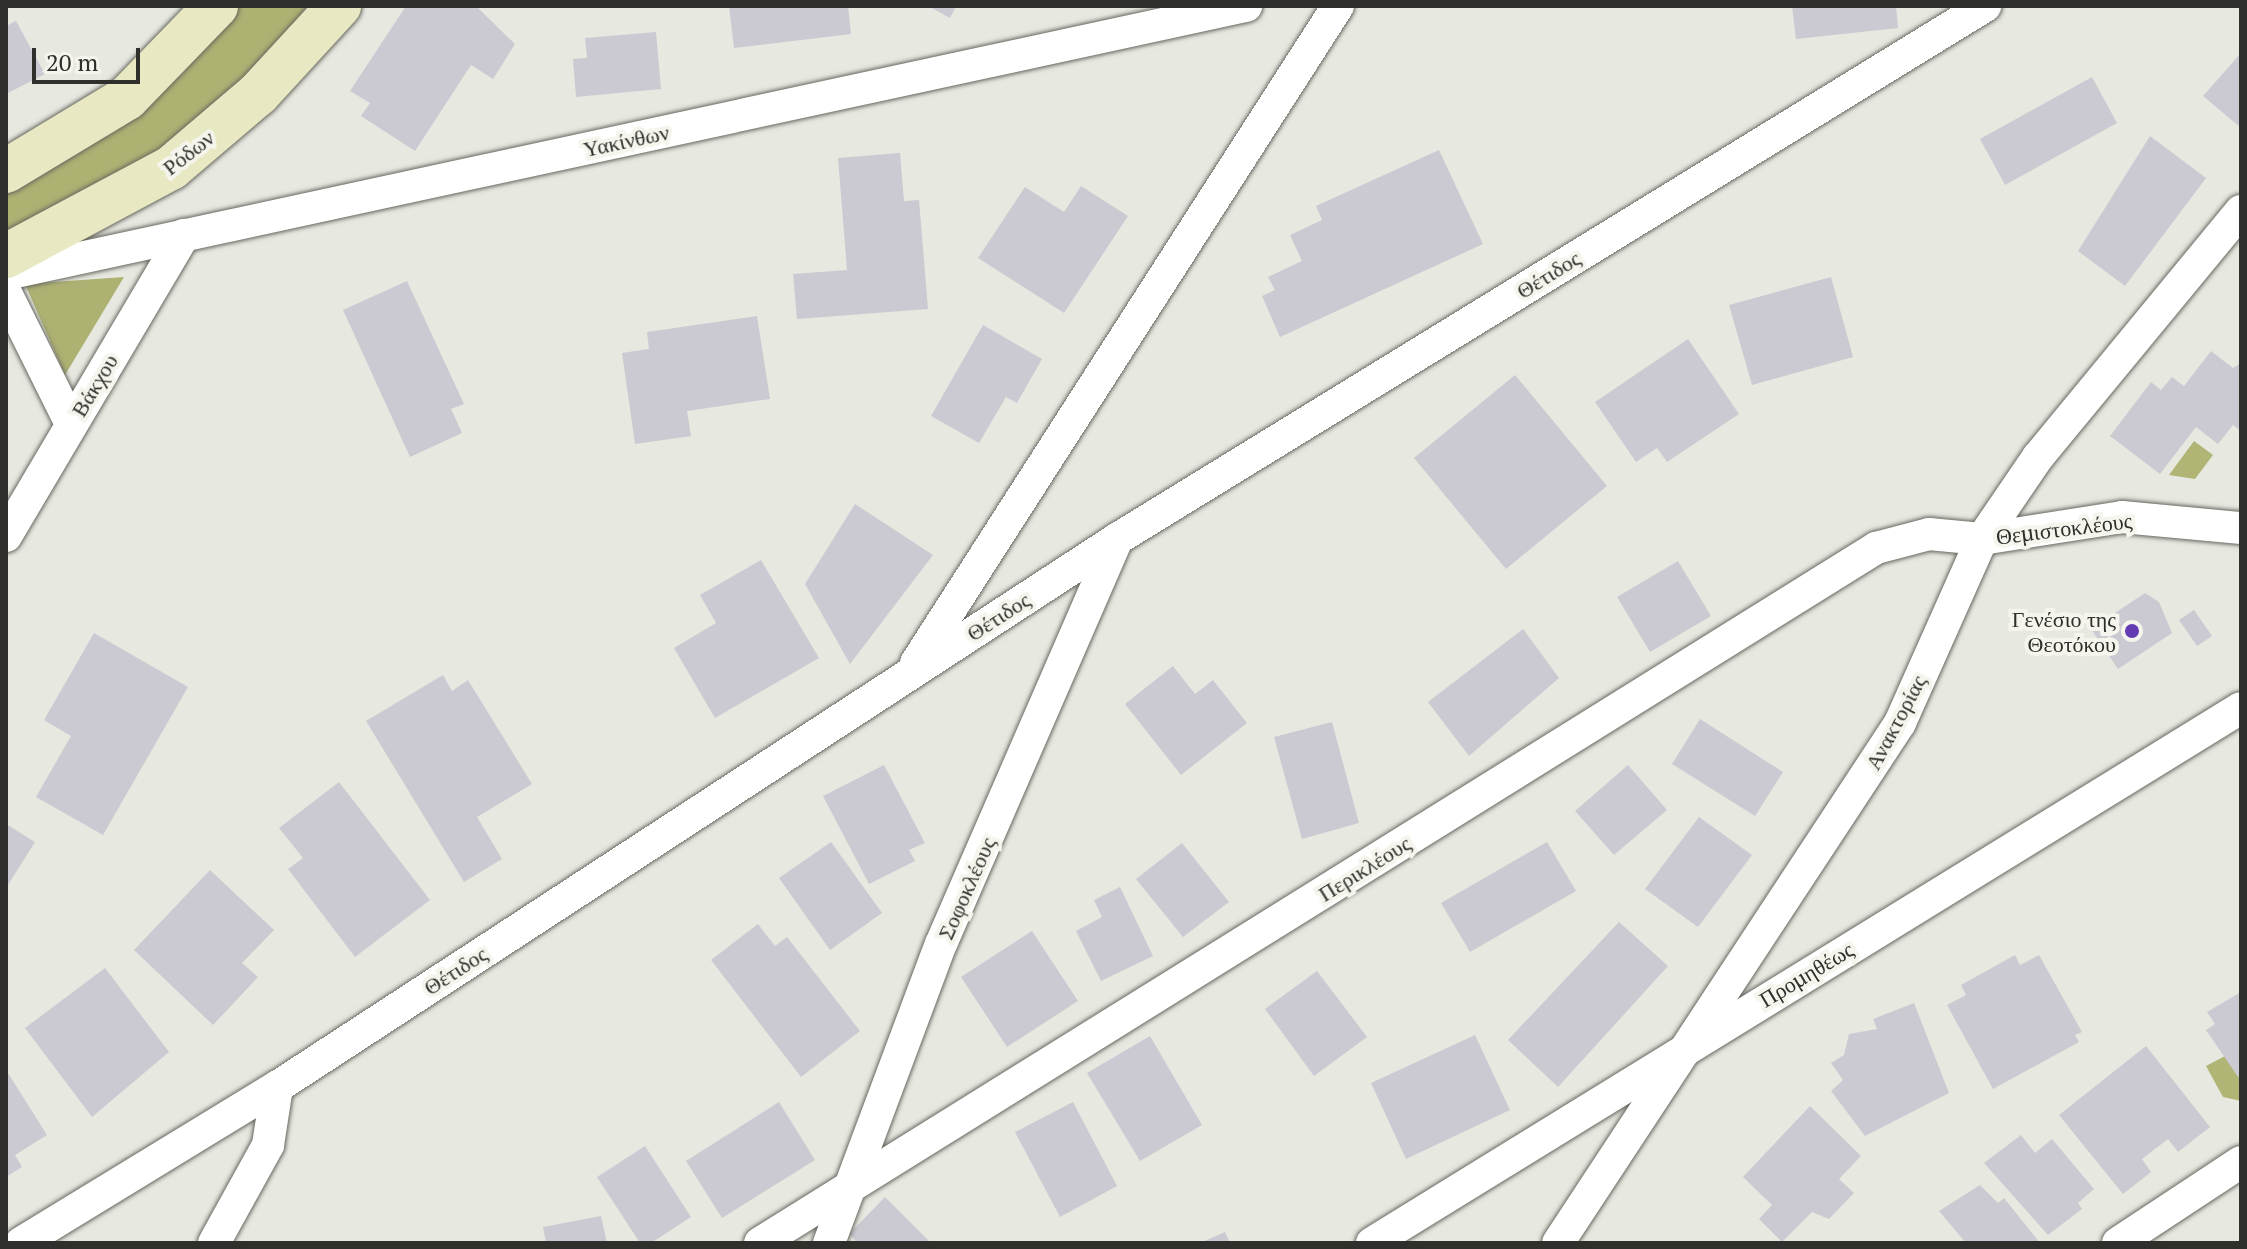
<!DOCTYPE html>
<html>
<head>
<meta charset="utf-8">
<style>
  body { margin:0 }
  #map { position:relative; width:2247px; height:1249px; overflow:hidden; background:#e7e8e0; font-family:"PT Serif",serif }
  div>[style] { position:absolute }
  .forest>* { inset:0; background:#adb172 }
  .water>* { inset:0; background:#b0b475 }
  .building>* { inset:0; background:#cbcad2 }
  .roads { filter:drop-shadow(0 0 2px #676860) drop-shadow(0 0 2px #676860) }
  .street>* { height:32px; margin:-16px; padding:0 16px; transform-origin:16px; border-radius:16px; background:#fff }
  .secondary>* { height:44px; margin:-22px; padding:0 22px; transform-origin:22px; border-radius:22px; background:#e8e9c2 }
  .dots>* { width:22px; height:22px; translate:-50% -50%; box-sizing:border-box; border:4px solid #f5f5ed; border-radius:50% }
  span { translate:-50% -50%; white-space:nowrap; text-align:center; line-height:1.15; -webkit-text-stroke:8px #f5f5ed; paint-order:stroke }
  .street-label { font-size:22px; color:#2f2f2c }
  .poi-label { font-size:22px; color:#2f2f2c }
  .right { translate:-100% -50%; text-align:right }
  .frame { position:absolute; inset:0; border:8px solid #2f2f2c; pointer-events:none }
  .scale { position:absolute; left:32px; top:48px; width:108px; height:36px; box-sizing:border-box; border:4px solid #2f2f2c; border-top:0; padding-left:10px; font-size:24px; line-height:28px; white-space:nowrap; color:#2f2f2c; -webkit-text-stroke:6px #f5f5ed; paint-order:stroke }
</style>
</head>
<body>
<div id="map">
  <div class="forest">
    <div style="clip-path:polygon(238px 6px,308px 6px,243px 89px,163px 157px,6px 238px,6px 188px,109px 134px,182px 74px)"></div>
    <div style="clip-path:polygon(124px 277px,65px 375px,25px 284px)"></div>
  </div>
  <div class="water">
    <div style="clip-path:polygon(2194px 441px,2213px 455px,2195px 479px,2169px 475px)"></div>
    <div style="clip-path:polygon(2225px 1056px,2241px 1077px,2241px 1101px,2223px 1097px,2206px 1066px)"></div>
  </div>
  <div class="building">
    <div style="clip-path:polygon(406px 6px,476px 6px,515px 44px,493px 79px,471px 65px,415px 151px,361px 116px,370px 103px,350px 91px)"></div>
    <div style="clip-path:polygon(729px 6px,848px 6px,851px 34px,734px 48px)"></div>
    <div style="clip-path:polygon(928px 6px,956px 6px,950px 18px)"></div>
    <div style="clip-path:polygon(1792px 6px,1896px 6px,1898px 28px,1796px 39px)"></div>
    <div style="clip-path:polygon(16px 21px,45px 74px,6px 94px,6px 26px)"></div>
    <div style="clip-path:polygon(656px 32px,661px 89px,576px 97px,573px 59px,587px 58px,585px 38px)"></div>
    <div style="clip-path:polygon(2241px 53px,2241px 128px,2203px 96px)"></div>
    <div style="clip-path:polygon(2092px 77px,2117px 123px,2005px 185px,1980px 139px)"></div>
    <div style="clip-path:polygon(2150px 136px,2206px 178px,2125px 286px,2078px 251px)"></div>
    <div style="clip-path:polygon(1439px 150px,1483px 244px,1280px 337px,1262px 296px,1275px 290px,1268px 277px,1302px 261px,1290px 235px,1322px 220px,1316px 206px)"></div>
    <div style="clip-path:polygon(900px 153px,904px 201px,919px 200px,928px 309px,797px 319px,793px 274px,847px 270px,838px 158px)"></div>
    <div style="clip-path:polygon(1081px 186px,1128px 216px,1064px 313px,978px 258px,1025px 187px,1064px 212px)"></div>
    <div style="clip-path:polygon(1831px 277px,1853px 357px,1752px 385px,1729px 305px)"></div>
    <div style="clip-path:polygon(407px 281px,464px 404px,451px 409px,462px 433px,410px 457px,343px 310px)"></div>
    <div style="clip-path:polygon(757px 316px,770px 399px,687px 411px,691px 436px,635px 444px,622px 353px,649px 349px,647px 332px)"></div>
    <div style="clip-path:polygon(983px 325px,1042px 359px,1017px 403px,1006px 397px,979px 443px,931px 416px)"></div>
    <div style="clip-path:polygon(1688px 339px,1739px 414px,1667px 462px,1657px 448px,1636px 462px,1595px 402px)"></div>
    <div style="clip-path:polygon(2211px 351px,2233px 368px,2241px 363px,2241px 431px,2233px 425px,2218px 444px,2196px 427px,2160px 474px,2110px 436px,2151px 382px,2161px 390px,2172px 377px,2184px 386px)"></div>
    <div style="clip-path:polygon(1515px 375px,1607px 486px,1506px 569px,1414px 458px)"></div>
    <div style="clip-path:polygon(855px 504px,933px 555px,850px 664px,805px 584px)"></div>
    <div style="clip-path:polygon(761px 560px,819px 658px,715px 718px,674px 648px,716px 623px,700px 595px)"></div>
    <div style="clip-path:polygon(1678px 561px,1711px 616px,1650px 652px,1617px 597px)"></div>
    <div style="clip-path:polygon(2145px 593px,2159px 602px,2172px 633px,2118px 669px,2091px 629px)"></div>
    <div style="clip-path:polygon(2194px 610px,2212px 636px,2197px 646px,2179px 620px)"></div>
    <div style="clip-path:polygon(1523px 629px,1559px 678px,1469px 756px,1428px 702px)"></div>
    <div style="clip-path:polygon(94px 633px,188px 687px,103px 835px,36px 797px,71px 736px,44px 720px)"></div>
    <div style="clip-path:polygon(1173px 666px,1195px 694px,1213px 680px,1247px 723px,1181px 775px,1125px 704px)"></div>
    <div style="clip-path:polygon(443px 675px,452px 691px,468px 680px,532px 784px,477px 817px,502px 859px,464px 882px,366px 721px)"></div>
    <div style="clip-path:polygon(1700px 719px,1783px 772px,1755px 816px,1672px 764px)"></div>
    <div style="clip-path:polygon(1332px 722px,1359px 823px,1302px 839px,1274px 737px)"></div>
    <div style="clip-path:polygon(884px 765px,925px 843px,909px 850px,915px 861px,869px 884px,823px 796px)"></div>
    <div style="clip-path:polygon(1628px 765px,1667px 810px,1614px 855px,1575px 811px)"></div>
    <div style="clip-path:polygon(339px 782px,430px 900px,355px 957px,288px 869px,303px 858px,279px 828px)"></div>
    <div style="clip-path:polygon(1699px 817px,1752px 855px,1698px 927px,1645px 889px)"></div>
    <div style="clip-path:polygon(6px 824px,35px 842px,6px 888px)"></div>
    <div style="clip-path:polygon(831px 842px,882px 913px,830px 950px,779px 878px)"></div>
    <div style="clip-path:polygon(1547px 842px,1576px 891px,1470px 952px,1441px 903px)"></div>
    <div style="clip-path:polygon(1182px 843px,1229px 902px,1183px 937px,1136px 879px)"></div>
    <div style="clip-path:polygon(210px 870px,274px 930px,242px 963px,258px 977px,213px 1025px,134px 950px)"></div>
    <div style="clip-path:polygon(1120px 887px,1153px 956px,1101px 981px,1076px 931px,1102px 917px,1094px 900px)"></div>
    <div style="clip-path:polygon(1619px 922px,1668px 966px,1558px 1087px,1508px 1040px)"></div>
    <div style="clip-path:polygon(758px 924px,775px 946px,787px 937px,860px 1031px,801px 1077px,711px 960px)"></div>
    <div style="clip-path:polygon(1032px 931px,1078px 1001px,1007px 1047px,961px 977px)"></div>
    <div style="clip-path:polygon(2015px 955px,2020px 965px,2039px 955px,2082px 1032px,2075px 1035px,2079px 1042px,1993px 1089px,1947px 1005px,1966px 995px,1961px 985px)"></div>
    <div style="clip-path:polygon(105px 968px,169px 1052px,92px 1117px,25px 1028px)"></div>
    <div style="clip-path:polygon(1317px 971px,1367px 1037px,1314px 1076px,1265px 1009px)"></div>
    <div style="clip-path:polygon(2241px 992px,2241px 1075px,2238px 1077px,2206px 1030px,2215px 1024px,2207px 1012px)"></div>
    <div style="clip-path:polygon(1914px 1003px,1949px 1093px,1865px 1136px,1831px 1091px,1843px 1080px,1831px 1063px,1844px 1055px,1849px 1034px,1877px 1029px,1873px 1019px)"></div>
    <div style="clip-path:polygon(1475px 1035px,1510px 1110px,1406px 1159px,1371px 1083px)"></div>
    <div style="clip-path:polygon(1150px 1036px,1202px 1125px,1140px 1161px,1087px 1073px)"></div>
    <div style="clip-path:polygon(2146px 1046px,2210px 1127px,2178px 1152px,2168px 1139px,2142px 1159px,2151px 1172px,2123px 1194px,2059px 1115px)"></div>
    <div style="clip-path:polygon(6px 1070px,47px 1135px,15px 1155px,22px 1167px,6px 1177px)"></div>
    <div style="clip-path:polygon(779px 1102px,815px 1160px,722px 1218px,686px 1161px)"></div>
    <div style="clip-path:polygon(1073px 1102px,1117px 1186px,1060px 1217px,1015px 1132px)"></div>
    <div style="clip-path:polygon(1810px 1106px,1861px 1156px,1839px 1179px,1854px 1193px,1829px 1219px,1812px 1212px,1782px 1242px,1759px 1219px,1772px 1205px,1743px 1177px)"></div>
    <div style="clip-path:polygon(2021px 1135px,2035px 1153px,2052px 1139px,2094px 1189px,2078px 1203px,2082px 1209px,2048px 1235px,1984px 1163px)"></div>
    <div style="clip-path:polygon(645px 1146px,691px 1217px,651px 1243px,640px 1243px,597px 1177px)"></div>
    <div style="clip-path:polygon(1980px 1185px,1998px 1203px,2004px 1198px,2040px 1243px,1966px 1243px,1939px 1211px)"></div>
    <div style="clip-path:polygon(885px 1197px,931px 1243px,858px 1243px,849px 1234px)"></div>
    <div style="clip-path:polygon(601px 1216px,607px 1243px,546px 1243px,543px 1227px)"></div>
    <div style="clip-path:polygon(1225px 1232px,1230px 1243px,1200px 1243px)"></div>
  </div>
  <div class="roads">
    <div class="street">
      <div style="left:6px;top:274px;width:1269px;rotate:-12.2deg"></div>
      <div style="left:6px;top:293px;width:146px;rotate:63.6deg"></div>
      <div style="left:6px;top:536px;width:350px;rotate:-59.4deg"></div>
      <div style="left:916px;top:663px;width:781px;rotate:-57.29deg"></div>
      <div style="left:21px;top:1243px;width:300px;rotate:-31.4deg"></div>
      <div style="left:277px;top:1087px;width:1003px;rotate:-33.12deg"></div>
      <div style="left:1117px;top:539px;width:1019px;rotate:-31.55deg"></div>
      <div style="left:214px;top:1243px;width:112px;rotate:-61.1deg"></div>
      <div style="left:268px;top:1145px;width:59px;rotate:-81.2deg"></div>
      <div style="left:760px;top:1243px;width:1315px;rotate:-31.91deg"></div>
      <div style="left:1876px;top:548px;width:55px;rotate:-14.8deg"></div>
      <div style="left:1929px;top:534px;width:53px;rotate:5.4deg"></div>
      <div style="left:1982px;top:539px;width:142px;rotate:-8.9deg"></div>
      <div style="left:2122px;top:517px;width:120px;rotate:5.3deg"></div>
      <div style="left:829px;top:1243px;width:319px;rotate:-69.5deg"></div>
      <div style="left:941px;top:944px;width:442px;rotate:-66.5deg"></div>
      <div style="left:1372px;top:1243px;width:1020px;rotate:-31.62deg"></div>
      <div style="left:1558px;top:1243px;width:622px;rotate:-56.67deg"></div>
      <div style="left:1900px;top:723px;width:201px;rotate:-66deg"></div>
      <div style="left:1982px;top:539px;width:99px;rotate:-55.7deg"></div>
      <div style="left:2038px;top:457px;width:319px;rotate:-50.5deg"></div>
      <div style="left:2118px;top:1243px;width:147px;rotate:-33.4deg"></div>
    </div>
    <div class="secondary">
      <div style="left:6px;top:171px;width:141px;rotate:-31.1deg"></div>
      <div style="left:127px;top:98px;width:128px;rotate:-45.9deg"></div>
      <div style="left:6px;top:256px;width:187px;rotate:-28.1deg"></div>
      <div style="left:171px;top:168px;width:114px;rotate:-40.4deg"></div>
      <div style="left:258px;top:94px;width:120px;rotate:-47.4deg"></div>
    </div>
  </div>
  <div class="dots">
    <div style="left:2132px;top:631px;background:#633cb4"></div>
  </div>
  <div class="street-label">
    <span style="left:626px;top:140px;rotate:-12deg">Υακίνθων</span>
    <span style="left:188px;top:152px;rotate:-38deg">Ρόδων</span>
    <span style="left:1548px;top:274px;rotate:-32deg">Θέτιδος</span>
    <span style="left:94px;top:385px;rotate:-59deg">Βάκχου</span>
    <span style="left:2064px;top:528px;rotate:-7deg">Θεμιστοκλέους</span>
    <span style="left:998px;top:616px;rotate:-33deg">Θέτιδος</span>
    <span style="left:1895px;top:722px;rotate:-62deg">Ανακτορίας</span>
    <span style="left:1364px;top:868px;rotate:-32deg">Περικλέους</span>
    <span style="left:966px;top:888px;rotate:-66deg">Σοφοκλέους</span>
    <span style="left:455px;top:970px;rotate:-33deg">Θέτιδος</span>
    <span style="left:1806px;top:974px;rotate:-31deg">Προμηθέως</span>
  </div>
  <div class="poi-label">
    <span class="right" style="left:2116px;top:631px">Γενέσιο της<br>Θεοτόκου</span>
  </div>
  <div class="frame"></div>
  <div class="scale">20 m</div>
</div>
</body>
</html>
